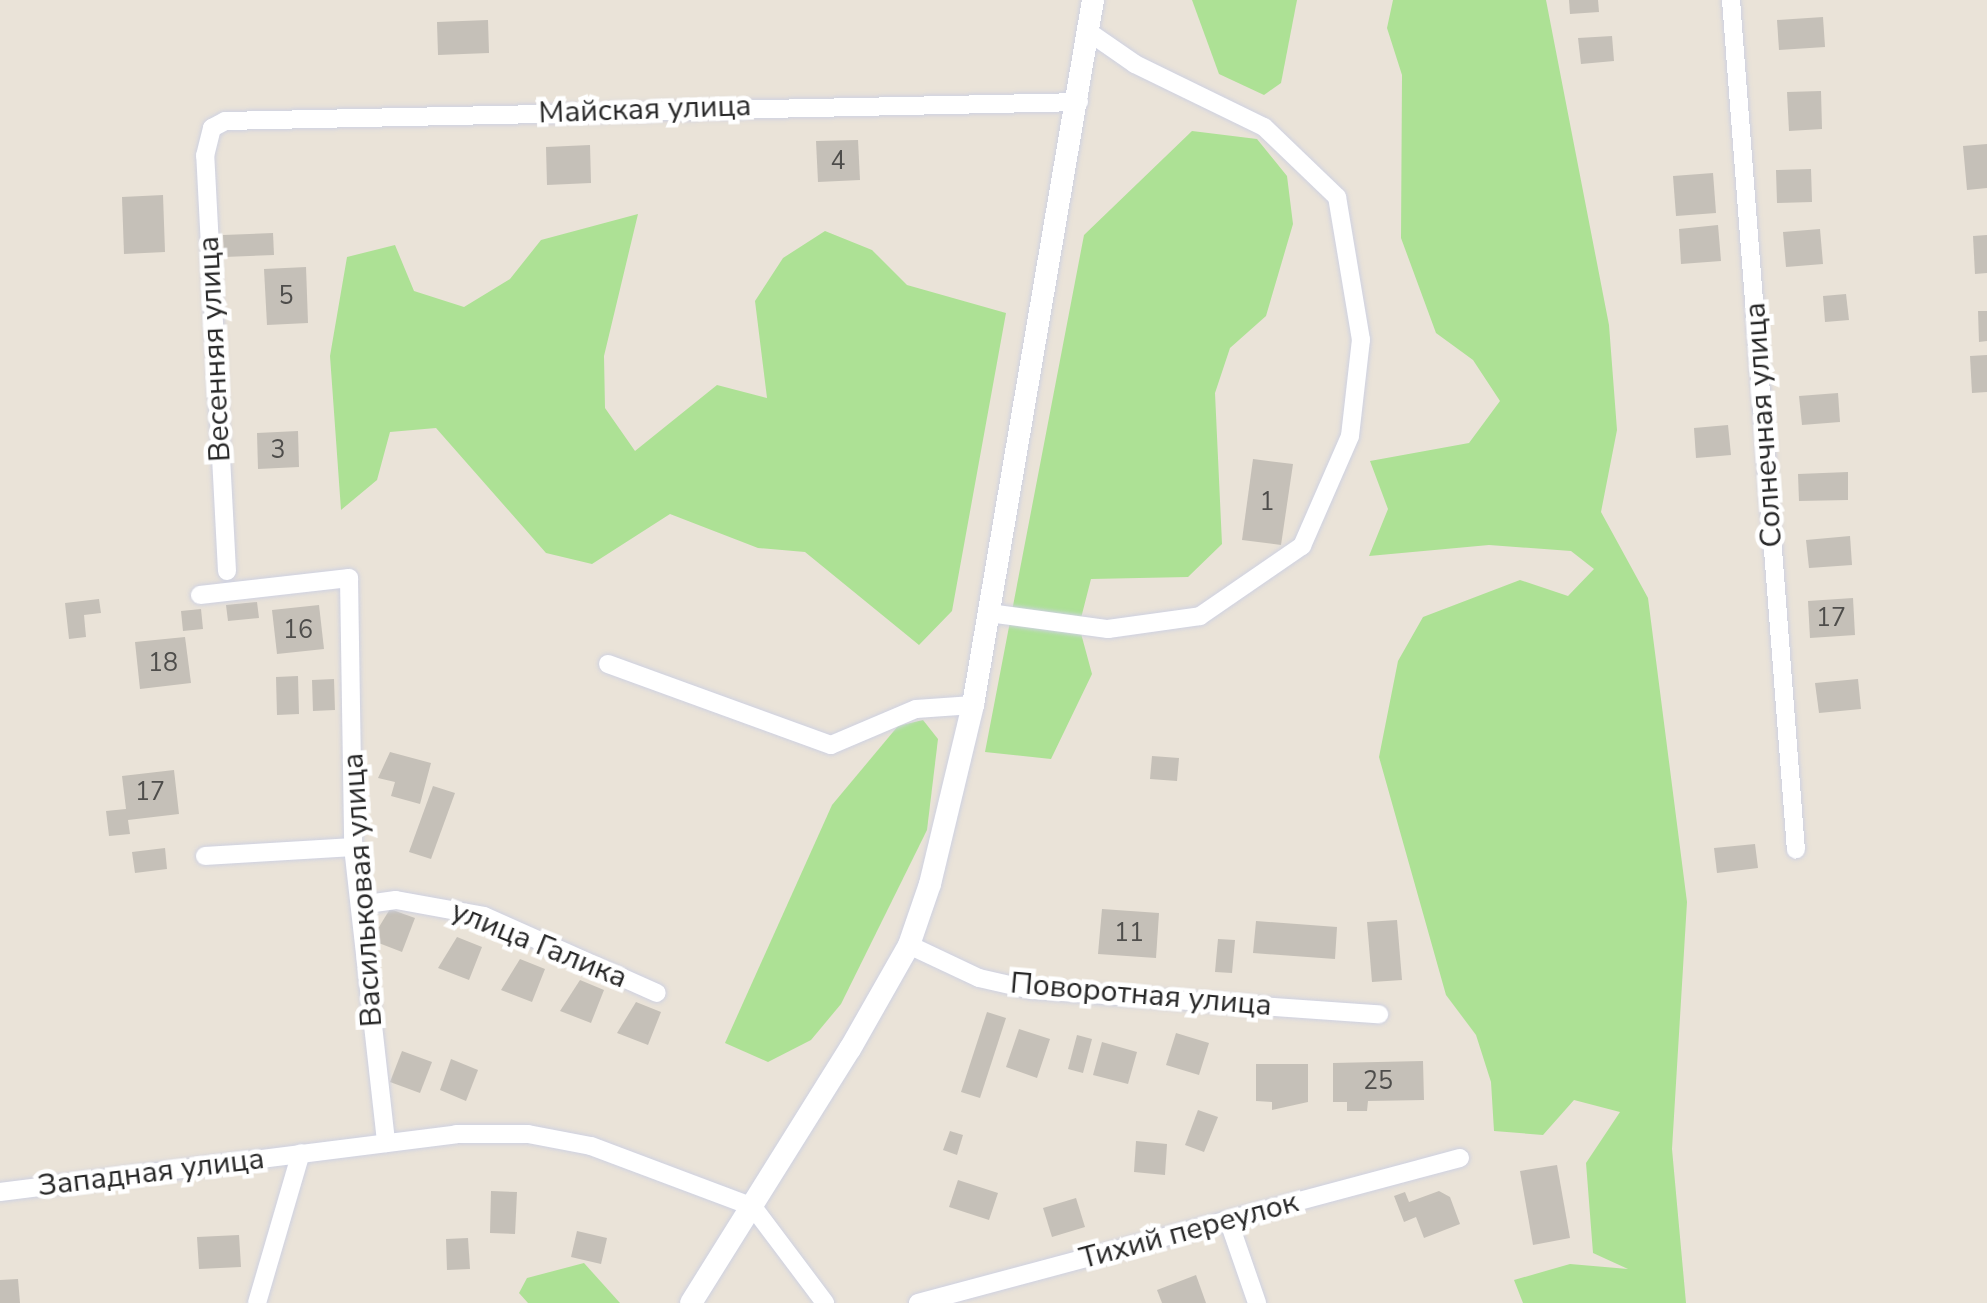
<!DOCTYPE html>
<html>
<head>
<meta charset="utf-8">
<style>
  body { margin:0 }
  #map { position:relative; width:1987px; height:1303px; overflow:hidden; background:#eae3d8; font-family:"Nunito Sans",sans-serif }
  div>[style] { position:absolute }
  .green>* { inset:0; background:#ade195 }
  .building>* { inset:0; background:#c5c0b8 }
  .roads { filter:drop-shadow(0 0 2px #ced1e1) drop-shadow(0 0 2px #ced1e1) }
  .minor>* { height:18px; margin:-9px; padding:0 9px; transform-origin:9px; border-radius:9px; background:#fff }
  .tertiary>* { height:22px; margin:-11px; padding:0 11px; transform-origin:11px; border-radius:11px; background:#fff }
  span { translate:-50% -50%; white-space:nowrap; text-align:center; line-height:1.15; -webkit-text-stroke:9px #fff; paint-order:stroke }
  .number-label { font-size:25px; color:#4e4d4b }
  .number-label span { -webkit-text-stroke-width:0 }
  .street-label { font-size:30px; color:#272727 }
</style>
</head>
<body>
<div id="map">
  <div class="green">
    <div style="clip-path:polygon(1192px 0,1297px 0,1281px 83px,1264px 95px,1219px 74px)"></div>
    <div style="clip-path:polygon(1393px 0,1546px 0,1609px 325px,1617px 430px,1601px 512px,1648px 598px,1687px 902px,1672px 1149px,1686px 1303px,1523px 1303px,1514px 1280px,1570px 1264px,1628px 1269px,1593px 1253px,1586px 1163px,1620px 1112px,1574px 1100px,1543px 1135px,1494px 1131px,1491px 1082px,1476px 1035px,1446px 995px,1379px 757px,1398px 661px,1423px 617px,1520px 580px,1568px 596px,1594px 569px,1571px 551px,1489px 545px,1369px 556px,1388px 509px,1370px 461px,1469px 443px,1500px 401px,1473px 360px,1436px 333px,1401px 238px,1402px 75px,1387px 28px)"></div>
    <div style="clip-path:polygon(1192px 131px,1257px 139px,1287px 176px,1293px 224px,1266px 316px,1230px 348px,1215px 393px,1222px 544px,1188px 577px,1091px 579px,1079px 626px,1092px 674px,1051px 759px,985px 752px,1084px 235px)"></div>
    <div style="clip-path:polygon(638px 214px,604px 356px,605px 408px,635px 451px,717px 385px,767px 398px,755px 301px,783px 258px,825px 231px,872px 250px,907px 285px,1006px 313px,952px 611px,919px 645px,805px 552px,758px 548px,670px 514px,592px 564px,546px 553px,436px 428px,390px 432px,377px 480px,341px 510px,330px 356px,347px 257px,395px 245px,414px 291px,464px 307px,510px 279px,541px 240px)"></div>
    <div style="clip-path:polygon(923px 720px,938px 739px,927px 830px,841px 1004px,811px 1040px,768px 1062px,725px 1043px,832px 805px,898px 726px)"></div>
    <div style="clip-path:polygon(584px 1263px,620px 1303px,528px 1303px,519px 1293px,527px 1278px)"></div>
  </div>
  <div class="building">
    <div style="clip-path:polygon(1569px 0,1598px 0,1599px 12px,1570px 14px)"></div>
    <div style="clip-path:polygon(1823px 17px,1825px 47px,1779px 50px,1777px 20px)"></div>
    <div style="clip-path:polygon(488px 20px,489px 53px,438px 55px,437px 22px)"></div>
    <div style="clip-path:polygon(1612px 36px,1614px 61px,1581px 64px,1578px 38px)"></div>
    <div style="clip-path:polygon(1821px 91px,1822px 129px,1789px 131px,1787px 92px)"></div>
    <div style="clip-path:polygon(858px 140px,860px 180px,818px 182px,816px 141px)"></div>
    <div style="clip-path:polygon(1987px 144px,1987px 188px,1967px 190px,1963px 146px)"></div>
    <div style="clip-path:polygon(590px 145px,591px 183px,547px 185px,546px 147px)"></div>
    <div style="clip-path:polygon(1811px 169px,1812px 202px,1777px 203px,1776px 170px)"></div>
    <div style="clip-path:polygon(1713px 173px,1716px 213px,1676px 216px,1673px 176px)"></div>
    <div style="clip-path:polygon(163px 195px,165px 252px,124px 254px,122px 197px)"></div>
    <div style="clip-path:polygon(1718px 225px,1721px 261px,1681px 264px,1679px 229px)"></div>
    <div style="clip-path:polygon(1820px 229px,1823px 264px,1786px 267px,1783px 232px)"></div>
    <div style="clip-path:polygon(273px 233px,274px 255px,224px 257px,223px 235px)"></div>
    <div style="clip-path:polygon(1987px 235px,1987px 273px,1975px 274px,1973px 236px)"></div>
    <div style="clip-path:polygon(306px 267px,308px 323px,267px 325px,264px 269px)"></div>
    <div style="clip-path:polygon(1846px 294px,1849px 320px,1825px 322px,1823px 296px)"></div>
    <div style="clip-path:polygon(1978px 311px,1987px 311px,1987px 341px,1979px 342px)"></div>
    <div style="clip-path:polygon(1987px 355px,1987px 392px,1972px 393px,1970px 356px)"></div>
    <div style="clip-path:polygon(1838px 393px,1840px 422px,1802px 425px,1799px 396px)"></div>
    <div style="clip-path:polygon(1728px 425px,1731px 455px,1696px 458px,1694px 428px)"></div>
    <div style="clip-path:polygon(298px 431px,299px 467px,258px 469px,257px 433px)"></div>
    <div style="clip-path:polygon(1253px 459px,1293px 464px,1281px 545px,1242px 540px)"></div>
    <div style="clip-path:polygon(1848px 472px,1848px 500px,1799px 501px,1798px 474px)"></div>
    <div style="clip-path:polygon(1850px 536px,1852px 565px,1809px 568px,1806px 540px)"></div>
    <div style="clip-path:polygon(1853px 598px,1855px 635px,1810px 638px,1808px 601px)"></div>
    <div style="clip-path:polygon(99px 599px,101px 613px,84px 615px,86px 637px,69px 639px,65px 603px)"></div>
    <div style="clip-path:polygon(257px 602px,259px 618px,228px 621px,226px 605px)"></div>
    <div style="clip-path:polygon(319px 605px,324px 649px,277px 654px,272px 610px)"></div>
    <div style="clip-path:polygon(201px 609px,203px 629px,183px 631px,181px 611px)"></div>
    <div style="clip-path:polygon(185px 637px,191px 683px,140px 689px,135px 642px)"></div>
    <div style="clip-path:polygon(298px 676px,299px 714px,277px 715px,276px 677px)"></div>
    <div style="clip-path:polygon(334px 679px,335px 710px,313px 711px,312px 680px)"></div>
    <div style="clip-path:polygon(1858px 679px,1861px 709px,1819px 713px,1815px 683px)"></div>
    <div style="clip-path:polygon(390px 752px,431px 763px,420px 804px,391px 796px,395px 782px,378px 778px)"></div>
    <div style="clip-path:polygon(1152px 756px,1179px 758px,1177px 781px,1150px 779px)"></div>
    <div style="clip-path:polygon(174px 770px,179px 814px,128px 820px,130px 834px,109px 836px,106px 811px,126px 809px,122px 776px)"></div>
    <div style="clip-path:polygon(433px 786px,455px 793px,431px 859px,409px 852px)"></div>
    <div style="clip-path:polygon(1755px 844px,1758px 868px,1717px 873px,1714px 848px)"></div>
    <div style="clip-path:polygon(165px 848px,167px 869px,135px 873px,132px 852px)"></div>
    <div style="clip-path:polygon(390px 909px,415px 918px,402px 952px,371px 940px)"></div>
    <div style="clip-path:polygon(1102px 909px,1159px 913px,1156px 958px,1098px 954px)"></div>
    <div style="clip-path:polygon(1397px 920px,1402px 980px,1372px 982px,1367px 922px)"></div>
    <div style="clip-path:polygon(1256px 921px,1337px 927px,1335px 959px,1253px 953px)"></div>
    <div style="clip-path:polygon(457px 937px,482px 947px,469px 980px,438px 968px)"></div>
    <div style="clip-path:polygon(1218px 939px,1235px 940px,1232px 973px,1215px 972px)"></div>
    <div style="clip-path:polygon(520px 959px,545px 969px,532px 1002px,501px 990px)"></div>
    <div style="clip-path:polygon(580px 980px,604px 990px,591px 1023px,560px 1011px)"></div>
    <div style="clip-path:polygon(636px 1002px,661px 1012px,648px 1045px,617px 1033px)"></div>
    <div style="clip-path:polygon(987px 1012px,1006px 1018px,980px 1098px,961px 1092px)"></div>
    <div style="clip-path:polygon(1019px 1029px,1050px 1039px,1037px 1078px,1006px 1067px)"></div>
    <div style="clip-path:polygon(1176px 1033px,1209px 1043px,1199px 1075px,1166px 1065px)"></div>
    <div style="clip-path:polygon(1077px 1035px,1092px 1039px,1083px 1073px,1068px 1069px)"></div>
    <div style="clip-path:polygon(1102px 1042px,1137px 1052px,1128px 1084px,1093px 1075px)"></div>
    <div style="clip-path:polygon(402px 1051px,432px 1062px,420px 1093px,390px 1082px)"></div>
    <div style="clip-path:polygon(451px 1059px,478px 1070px,466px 1101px,440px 1090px)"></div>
    <div style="clip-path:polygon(1423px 1061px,1424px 1100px,1368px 1101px,1367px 1111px,1347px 1111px,1347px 1102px,1333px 1102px,1333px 1063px)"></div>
    <div style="clip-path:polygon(1256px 1064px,1308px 1064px,1308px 1102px,1272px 1110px,1272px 1102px,1256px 1101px)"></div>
    <div style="clip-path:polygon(1198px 1110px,1218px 1117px,1204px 1152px,1185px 1145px)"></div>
    <div style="clip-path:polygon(950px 1131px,963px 1135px,957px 1155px,943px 1150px)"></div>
    <div style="clip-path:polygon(1136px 1141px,1167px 1144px,1165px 1175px,1134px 1172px)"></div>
    <div style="clip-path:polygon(1557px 1165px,1570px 1238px,1533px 1245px,1520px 1171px)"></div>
    <div style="clip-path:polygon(958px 1180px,998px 1193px,989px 1220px,949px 1207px)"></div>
    <div style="clip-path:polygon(491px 1191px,517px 1192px,515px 1234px,490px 1233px)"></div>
    <div style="clip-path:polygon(1439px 1191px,1450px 1197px,1460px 1224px,1424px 1238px,1416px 1217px,1404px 1222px,1394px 1196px,1405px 1192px,1409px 1202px)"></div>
    <div style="clip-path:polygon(1076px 1198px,1085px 1227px,1052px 1237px,1043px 1208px)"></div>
    <div style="clip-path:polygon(577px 1231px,607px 1238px,601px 1264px,571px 1257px)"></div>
    <div style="clip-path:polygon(239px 1235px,241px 1267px,199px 1269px,197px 1237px)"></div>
    <div style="clip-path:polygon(468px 1238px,470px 1269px,447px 1270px,446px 1239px)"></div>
    <div style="clip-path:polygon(1196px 1275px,1206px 1303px,1162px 1303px,1157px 1290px)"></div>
    <div style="clip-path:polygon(18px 1279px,20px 1303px,0 1303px,0 1280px)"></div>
  </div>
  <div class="roads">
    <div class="minor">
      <div style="left:1731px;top:0;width:852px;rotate:85.63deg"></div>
      <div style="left:227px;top:571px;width:416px;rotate:-93deg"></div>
      <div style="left:205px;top:156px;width:29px;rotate:-76deg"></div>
      <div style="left:212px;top:128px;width:15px;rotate:-28deg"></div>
      <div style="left:225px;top:121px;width:854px;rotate:-1.27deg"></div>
      <div style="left:200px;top:595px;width:150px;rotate:-6.5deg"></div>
      <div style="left:349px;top:578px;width:269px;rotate:89.1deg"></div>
      <div style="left:353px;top:847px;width:298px;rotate:83.6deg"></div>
      <div style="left:989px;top:613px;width:120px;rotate:7.7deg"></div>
      <div style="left:1108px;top:629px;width:93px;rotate:-8deg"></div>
      <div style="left:1200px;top:616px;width:124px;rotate:-34.5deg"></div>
      <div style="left:1302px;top:546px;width:120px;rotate:-66.4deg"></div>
      <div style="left:1350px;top:436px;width:97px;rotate:-83.5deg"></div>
      <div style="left:1361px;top:340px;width:145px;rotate:-99.5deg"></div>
      <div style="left:1337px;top:197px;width:101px;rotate:-136.2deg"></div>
      <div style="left:1264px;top:127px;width:144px;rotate:-154deg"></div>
      <div style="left:1135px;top:64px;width:56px;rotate:-145.2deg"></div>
      <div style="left:608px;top:664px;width:237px;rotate:20deg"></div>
      <div style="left:831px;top:745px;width:92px;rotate:-23deg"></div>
      <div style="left:916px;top:709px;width:57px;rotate:-4deg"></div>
      <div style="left:205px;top:856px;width:148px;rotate:-3.5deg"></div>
      <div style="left:360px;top:905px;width:36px;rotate:-8deg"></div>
      <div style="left:396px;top:900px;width:89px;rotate:10.3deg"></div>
      <div style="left:484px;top:916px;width:189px;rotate:24deg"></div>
      <div style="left:909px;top:945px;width:77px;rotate:25.2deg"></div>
      <div style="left:979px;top:978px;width:54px;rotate:12.8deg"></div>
      <div style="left:1032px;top:990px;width:348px;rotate:4deg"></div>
      <div style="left:0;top:1192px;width:460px;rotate:-7.2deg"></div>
      <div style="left:456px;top:1134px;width:72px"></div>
      <div style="left:528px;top:1134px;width:64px;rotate:10.8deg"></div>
      <div style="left:591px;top:1146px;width:173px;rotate:20.6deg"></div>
      <div style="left:753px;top:1207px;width:120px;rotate:53.1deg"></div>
      <div style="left:1229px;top:1222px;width:86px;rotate:70.9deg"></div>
      <div style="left:257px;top:1303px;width:156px;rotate:-73.7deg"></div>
      <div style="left:918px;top:1303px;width:561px;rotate:-14.98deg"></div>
    </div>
    <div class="tertiary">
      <div style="left:691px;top:1303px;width:300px;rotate:-58deg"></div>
      <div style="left:850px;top:1049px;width:120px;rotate:-60.4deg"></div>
      <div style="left:909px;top:945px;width:65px;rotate:-71deg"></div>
      <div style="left:930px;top:884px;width:184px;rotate:-76.5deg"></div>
      <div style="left:973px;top:705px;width:715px;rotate:-80.34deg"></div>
    </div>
  </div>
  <div class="number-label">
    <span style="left:838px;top:161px">4</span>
    <span style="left:286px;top:296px">5</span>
    <span style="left:278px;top:450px">3</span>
    <span style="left:1267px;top:502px">1</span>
    <span style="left:1831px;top:618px">17</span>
    <span style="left:298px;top:630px">16</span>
    <span style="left:163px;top:663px">18</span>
    <span style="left:150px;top:792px">17</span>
    <span style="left:1129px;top:933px">11</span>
    <span style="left:1378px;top:1081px">25</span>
  </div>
  <div class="street-label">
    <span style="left:645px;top:110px;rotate:-2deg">Майская улица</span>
    <span style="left:215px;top:349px;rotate:-93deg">Весенняя улица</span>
    <span style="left:1764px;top:425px;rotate:-94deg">Солнечная улица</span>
    <span style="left:363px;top:890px;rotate:-94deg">Васильковая улица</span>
    <span style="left:539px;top:945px;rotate:22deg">улица Галика</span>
    <span style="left:1141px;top:995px;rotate:5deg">Поворотная улица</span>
    <span style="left:151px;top:1173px;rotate:-7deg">Западная улица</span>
    <span style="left:1189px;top:1231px;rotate:-15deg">Тихий переулок</span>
  </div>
</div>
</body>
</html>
